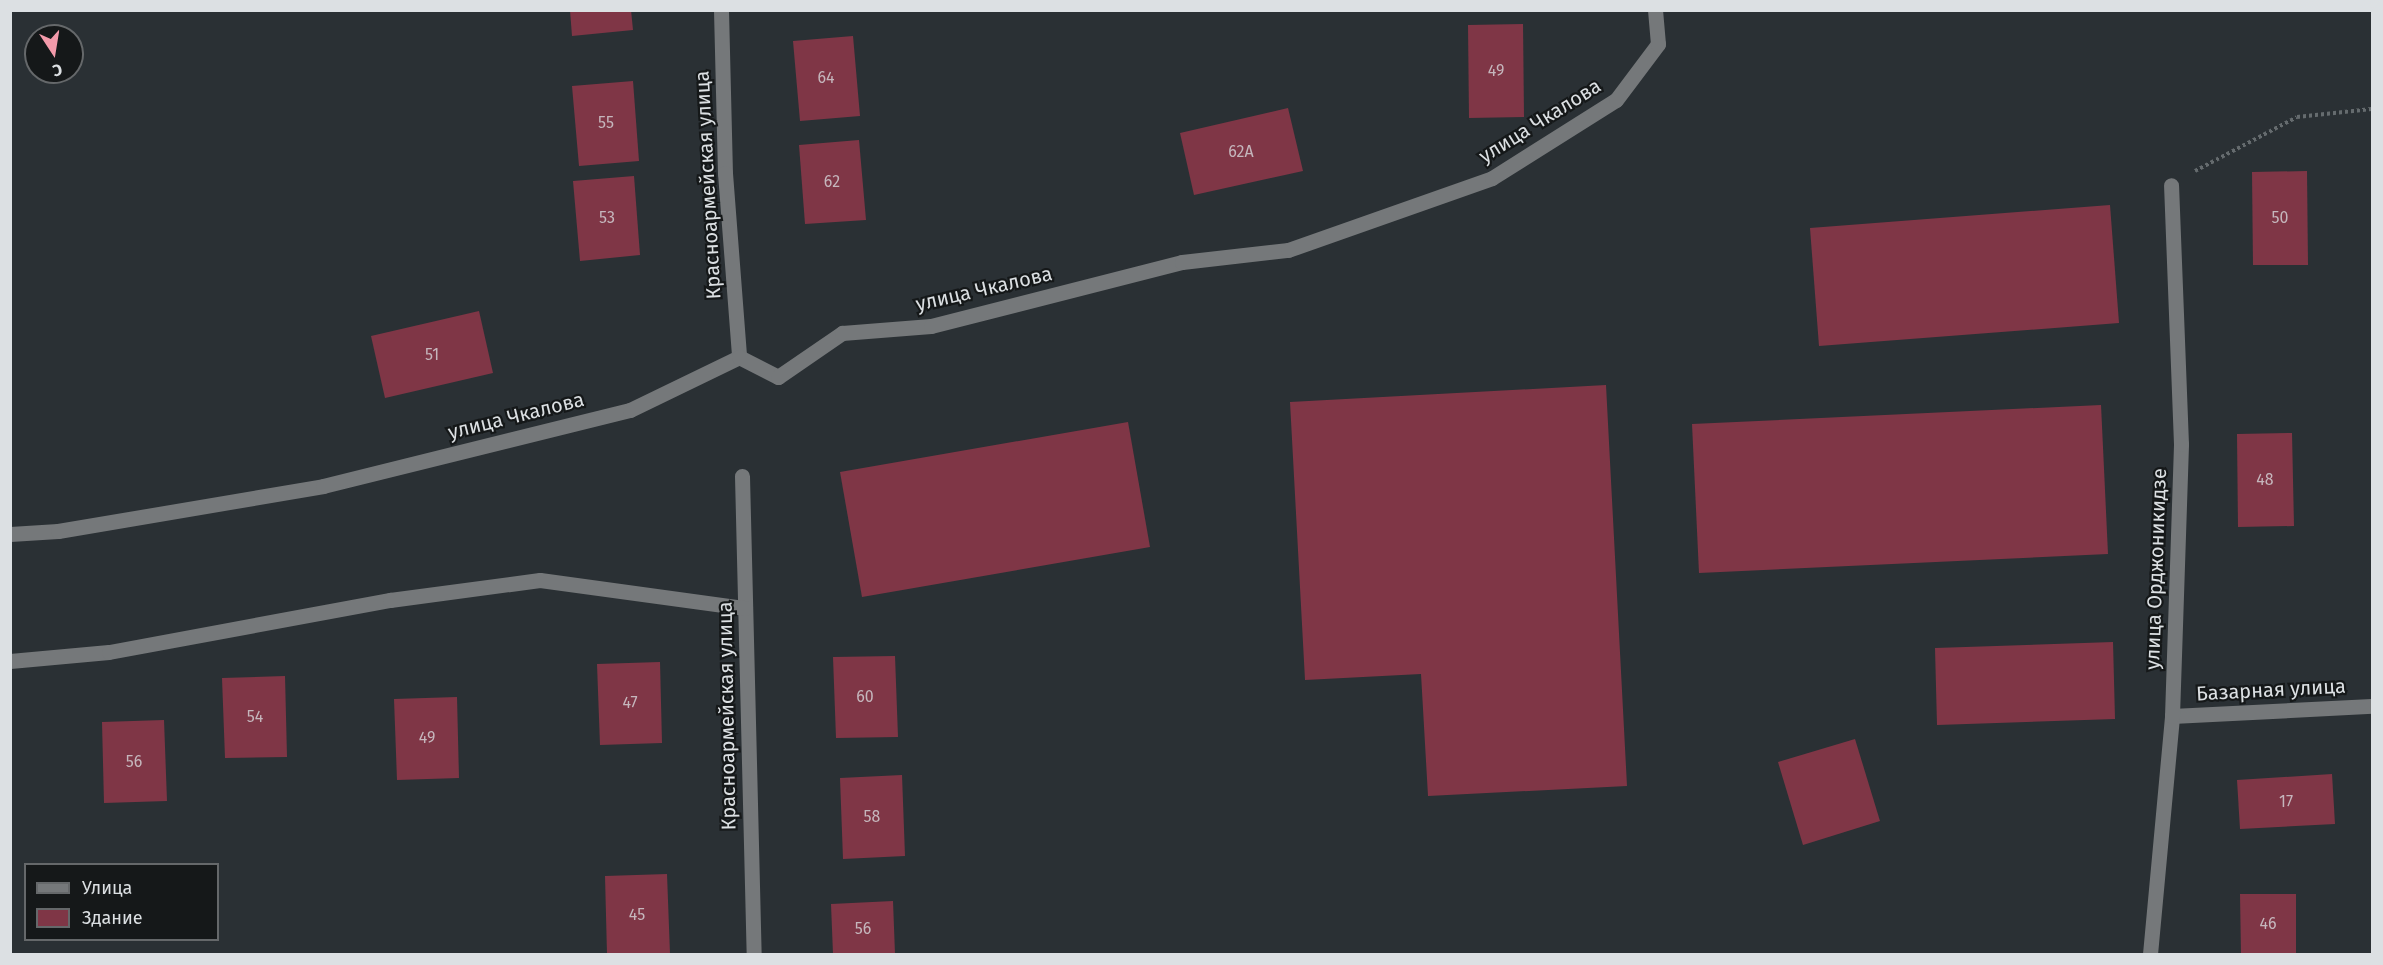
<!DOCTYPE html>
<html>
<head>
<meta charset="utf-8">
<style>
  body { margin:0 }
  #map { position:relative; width:2383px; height:965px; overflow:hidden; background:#2a3034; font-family:"Fira Sans",sans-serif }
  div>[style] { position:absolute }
  .building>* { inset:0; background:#7f3646 }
  .path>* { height:4px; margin-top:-2px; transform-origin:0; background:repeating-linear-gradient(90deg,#656b6e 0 3px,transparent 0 6px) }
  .minor>* { height:15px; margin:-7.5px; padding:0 7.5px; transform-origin:7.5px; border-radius:7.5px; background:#75787a }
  span { translate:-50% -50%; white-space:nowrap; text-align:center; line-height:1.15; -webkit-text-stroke:4.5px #151819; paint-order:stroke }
  .number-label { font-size:16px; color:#c5b6bc }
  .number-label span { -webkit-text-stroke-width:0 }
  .street-label { font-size:20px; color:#dce0e3 }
  .frame { position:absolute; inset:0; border:12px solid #dce0e3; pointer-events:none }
  .legend { position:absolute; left:24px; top:863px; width:195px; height:78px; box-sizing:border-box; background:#151819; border:2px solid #65686a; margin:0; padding:8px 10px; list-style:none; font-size:18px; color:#dce0e3 }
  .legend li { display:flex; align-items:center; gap:12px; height:30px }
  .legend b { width:30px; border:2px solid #65686a }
  .north { position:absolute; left:24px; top:24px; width:60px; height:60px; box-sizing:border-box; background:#151819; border:2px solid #65686a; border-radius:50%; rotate:168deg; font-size:16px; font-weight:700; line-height:24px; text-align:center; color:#dce0e3 }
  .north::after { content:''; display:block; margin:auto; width:21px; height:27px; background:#f39aaa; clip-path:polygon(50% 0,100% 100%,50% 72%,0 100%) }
</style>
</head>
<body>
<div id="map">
  <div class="building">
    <div style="clip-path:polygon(570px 10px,631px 10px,633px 30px,572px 36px)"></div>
    <div style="clip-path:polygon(1523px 24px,1524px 117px,1469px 118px,1468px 25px)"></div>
    <div style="clip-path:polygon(853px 36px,860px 116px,800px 121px,793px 41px)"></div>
    <div style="clip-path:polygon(633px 81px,639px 161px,579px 166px,572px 86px)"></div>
    <div style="clip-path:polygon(1288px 108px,1303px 171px,1194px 195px,1180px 133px)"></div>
    <div style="clip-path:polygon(859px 140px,866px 220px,805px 224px,799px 145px)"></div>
    <div style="clip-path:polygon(2307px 171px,2308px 265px,2253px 265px,2252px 172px)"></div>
    <div style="clip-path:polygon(634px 176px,640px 255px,580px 261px,573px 181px)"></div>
    <div style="clip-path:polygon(2110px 205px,2119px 323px,1819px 346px,1810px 228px)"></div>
    <div style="clip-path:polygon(479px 311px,493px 373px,385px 398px,371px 336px)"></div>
    <div style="clip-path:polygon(1606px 385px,1627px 786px,1428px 796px,1421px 674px,1305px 680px,1290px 402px)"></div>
    <div style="clip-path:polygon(2101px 405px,2108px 554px,1699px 573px,1692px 424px)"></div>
    <div style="clip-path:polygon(1128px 422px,1150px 547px,862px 597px,840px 472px)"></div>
    <div style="clip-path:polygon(2292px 433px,2294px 526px,2238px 527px,2237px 434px)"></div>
    <div style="clip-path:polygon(2113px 642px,2115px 719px,1937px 725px,1935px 648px)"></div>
    <div style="clip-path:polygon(895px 656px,898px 737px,836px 738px,833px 657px)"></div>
    <div style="clip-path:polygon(660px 662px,662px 743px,600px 745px,597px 664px)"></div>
    <div style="clip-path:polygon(285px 676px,287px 757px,225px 758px,222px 678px)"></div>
    <div style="clip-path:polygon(457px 697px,459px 778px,397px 780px,394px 699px)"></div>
    <div style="clip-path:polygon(164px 720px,167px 801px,104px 803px,102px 722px)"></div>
    <div style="clip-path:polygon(1855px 739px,1880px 821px,1803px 845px,1778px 762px)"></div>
    <div style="clip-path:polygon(2332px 774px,2335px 824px,2240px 829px,2237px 780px)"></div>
    <div style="clip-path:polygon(902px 775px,905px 856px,843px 859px,840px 778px)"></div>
    <div style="clip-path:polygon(667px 874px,670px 954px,607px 954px,605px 876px)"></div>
    <div style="clip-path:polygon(2240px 894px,2296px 894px,2296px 954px,2241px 954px)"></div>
    <div style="clip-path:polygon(893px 901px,895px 954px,833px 954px,831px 904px)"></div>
  </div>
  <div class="path">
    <div style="left:2195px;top:171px;width:115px;rotate:-27.9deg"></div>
    <div style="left:2297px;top:117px;width:75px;rotate:-6.1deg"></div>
  </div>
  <div class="minor">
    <div style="left:721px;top:10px;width:163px;rotate:88.6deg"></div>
    <div style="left:725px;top:173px;width:185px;rotate:85.6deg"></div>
    <div style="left:742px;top:476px;width:478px;rotate:88.6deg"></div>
    <div style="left:10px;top:534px;width:48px;rotate:-3.6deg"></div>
    <div style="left:58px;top:531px;width:269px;rotate:-9.6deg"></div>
    <div style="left:323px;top:486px;width:316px;rotate:-13.9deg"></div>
    <div style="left:630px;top:410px;width:121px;rotate:-25.9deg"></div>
    <div style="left:739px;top:357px;width:44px;rotate:27.1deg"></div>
    <div style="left:778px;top:377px;width:78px;rotate:-34.5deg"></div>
    <div style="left:842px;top:333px;width:89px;rotate:-4.5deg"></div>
    <div style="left:931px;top:326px;width:259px;rotate:-14.3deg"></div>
    <div style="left:1182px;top:262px;width:107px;rotate:-6.5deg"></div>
    <div style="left:1288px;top:250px;width:216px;rotate:-19.4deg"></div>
    <div style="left:1492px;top:178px;width:146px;rotate:-32.2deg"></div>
    <div style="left:1616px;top:100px;width:70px;rotate:-53.1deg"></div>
    <div style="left:1658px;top:44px;width:34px;rotate:-95deg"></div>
    <div style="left:10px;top:661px;width:99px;rotate:-5.2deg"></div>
    <div style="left:109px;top:652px;width:286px;rotate:-10.5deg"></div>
    <div style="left:390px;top:600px;width:151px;rotate:-7.6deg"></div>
    <div style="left:540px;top:580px;width:207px;rotate:7.8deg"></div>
    <div style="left:2172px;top:716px;width:200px;rotate:-2.9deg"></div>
    <div style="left:2150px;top:954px;width:239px;rotate:-84.7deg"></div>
    <div style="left:2172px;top:716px;width:272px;rotate:-88.1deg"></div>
    <div style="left:2181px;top:444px;width:259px;rotate:-92.2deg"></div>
  </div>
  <div class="number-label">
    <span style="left:1496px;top:71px">49</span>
    <span style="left:826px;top:78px">64</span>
    <span style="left:606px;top:123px">55</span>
    <span style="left:1241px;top:152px">62А</span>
    <span style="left:832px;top:182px">62</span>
    <span style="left:607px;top:218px">53</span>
    <span style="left:2280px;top:218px">50</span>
    <span style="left:432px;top:355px">51</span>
    <span style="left:2265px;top:480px">48</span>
    <span style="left:865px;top:697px">60</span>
    <span style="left:630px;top:703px">47</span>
    <span style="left:255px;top:717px">54</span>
    <span style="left:427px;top:738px">49</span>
    <span style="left:134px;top:762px">56</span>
    <span style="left:2286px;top:802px">17</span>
    <span style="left:872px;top:817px">58</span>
    <span style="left:637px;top:915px">45</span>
    <span style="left:2268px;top:924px">46</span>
    <span style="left:863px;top:929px">56</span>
  </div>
  <div class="street-label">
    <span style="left:1540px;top:121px;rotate:-32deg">улица Чкалова</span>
    <span style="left:708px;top:185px;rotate:-93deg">Красноармейская улица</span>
    <span style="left:984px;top:289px;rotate:-13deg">улица Чкалова</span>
    <span style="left:516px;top:416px;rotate:-14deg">улица Чкалова</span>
    <span style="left:2156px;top:569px;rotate:-88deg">улица Орджоникидзе</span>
    <span style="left:2271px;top:690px;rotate:-3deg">Базарная улица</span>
    <span style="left:727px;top:716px;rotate:-91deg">Красноармейская улица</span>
  </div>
  <div class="frame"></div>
  <ul class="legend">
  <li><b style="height:8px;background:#75787a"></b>Улица</li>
  <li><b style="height:16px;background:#7f3646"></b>Здание</li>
  </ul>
  <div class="north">С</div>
</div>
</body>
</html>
